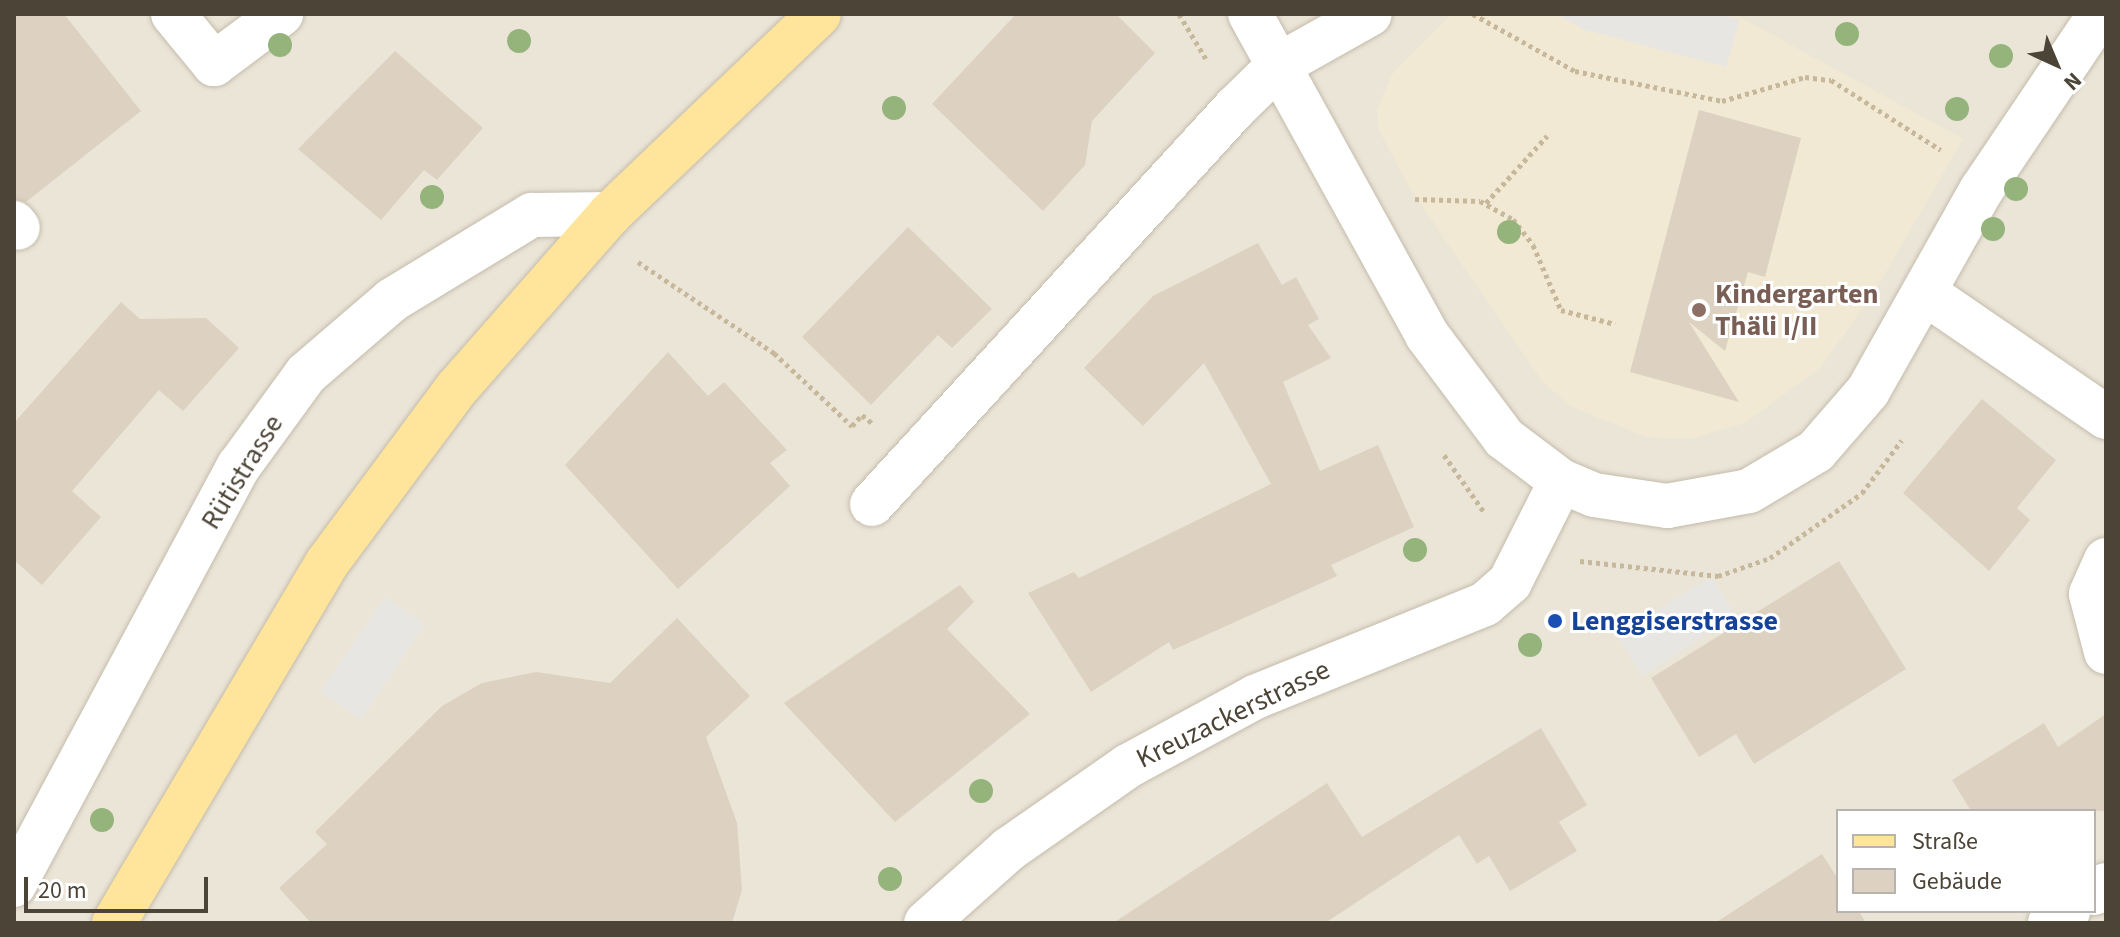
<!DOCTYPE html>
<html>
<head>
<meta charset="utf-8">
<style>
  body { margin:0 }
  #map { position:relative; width:2120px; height:937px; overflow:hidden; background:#f7f3ea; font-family:"Source Sans 3",sans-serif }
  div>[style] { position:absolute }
  .residential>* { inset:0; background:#ebe5d8 }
  .education>* { inset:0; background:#f1e9d3 }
  .parking>* { inset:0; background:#e8e6e2 }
  .building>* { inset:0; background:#ddd2c1 }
  .path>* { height:5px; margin-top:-2.5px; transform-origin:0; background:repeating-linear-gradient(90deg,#c7b89b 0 4px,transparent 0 8px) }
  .roads { filter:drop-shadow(0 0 2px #c4bcab) drop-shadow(0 0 2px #c4bcab) }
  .minor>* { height:44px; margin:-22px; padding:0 22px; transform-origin:22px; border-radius:22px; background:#fff }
  .major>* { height:44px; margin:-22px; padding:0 22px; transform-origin:22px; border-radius:22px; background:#ffe49b }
  .trees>* { width:24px; height:24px; margin:-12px; border-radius:50%; background:#94b47b }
  .dots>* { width:22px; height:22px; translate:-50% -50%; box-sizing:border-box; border:4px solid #fff; border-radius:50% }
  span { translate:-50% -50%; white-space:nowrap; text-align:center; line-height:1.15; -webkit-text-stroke:6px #fff; paint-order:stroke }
  .education-label { font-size:28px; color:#785e54; font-weight:700 }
  .left { translate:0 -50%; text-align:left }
  .street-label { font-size:28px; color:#4c4437 }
  .transit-label { font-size:28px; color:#164399; font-weight:700 }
  .frame { position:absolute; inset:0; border:16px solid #4c4437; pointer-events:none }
  .legend { position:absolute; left:1836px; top:809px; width:260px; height:104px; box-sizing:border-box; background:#fff; border:2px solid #b7b4af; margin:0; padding:10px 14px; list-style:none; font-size:24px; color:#4c4437 }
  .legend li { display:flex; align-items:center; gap:16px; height:40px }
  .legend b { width:40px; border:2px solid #b7b4af }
  .north { position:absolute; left:2016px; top:24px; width:80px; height:80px; -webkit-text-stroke:6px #fff; paint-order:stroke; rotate:136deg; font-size:22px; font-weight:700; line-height:32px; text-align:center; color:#4c4437 }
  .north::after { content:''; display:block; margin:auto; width:28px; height:36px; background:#4c4437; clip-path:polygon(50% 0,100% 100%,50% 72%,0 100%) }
  .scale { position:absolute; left:24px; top:877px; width:184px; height:36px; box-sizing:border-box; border:4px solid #4c4437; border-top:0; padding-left:10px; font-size:24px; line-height:28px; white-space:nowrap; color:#4c4437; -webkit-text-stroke:6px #fff; paint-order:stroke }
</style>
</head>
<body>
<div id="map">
  <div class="residential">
    <div style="clip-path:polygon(evenodd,14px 14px,2106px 14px,2106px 923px,14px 923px,14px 14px,1838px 811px,2094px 811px,2094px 911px,1838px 911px,1838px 811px)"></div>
  </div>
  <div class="education">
    <div style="clip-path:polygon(1452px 14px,1734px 14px,1963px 139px,1875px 291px,1820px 368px,1745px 423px,1691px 439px,1647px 437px,1570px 406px,1542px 381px,1409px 187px,1379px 130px,1377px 109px,1393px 73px)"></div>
  </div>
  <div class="parking">
    <div style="clip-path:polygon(1556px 14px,1718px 14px,1740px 19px,1726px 67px,1585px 30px)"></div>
    <div style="clip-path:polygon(1711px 577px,1736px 616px,1642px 676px,1617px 635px)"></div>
    <div style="clip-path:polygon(385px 597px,425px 624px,361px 719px,320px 692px)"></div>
  </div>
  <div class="building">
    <div style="clip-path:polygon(14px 14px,64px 14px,141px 111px,26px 202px,14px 199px)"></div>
    <div style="clip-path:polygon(1016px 14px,1116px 14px,1155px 53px,1092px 121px,1085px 165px,1043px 211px,932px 104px)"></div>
    <div style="clip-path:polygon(395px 51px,483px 128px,437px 180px,424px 170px,381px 220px,298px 149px)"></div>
    <div style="clip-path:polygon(1699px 110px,1801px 138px,1765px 277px,1748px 272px,1725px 351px,1689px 322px,1739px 402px,1630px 372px)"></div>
    <div style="clip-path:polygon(908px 227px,992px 309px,952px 348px,938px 335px,871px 405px,802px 337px)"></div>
    <div style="clip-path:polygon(1258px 243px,1282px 285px,1296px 277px,1319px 319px,1308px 325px,1331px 358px,1283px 382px,1320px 471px,1378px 445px,1414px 527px,1331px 565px,1337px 576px,1173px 650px,1169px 642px,1091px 692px,1028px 593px,1074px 572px,1079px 578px,1271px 484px,1204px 363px,1143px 426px,1084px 368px,1153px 296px)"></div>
    <div style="clip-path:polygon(121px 302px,140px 319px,206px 318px,239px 348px,183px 411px,159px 390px,72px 491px,101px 517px,42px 585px,14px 560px,14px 423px)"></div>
    <div style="clip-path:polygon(668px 352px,708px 396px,724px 382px,787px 450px,770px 463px,790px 486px,678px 589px,565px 465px)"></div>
    <div style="clip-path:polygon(1982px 399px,2056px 460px,2017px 508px,2030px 520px,1989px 571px,1903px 493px)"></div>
    <div style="clip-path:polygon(1839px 561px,1906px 669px,1754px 764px,1736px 734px,1699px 757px,1651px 678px)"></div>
    <div style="clip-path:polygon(960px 585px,974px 602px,947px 629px,1030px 714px,895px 822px,784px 703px)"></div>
    <div style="clip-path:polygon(677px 618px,750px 696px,706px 737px,737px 823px,742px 890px,732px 923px,311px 923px,279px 888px,327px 844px,315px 832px,442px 706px,482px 683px,536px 672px,610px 683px)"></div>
    <div style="clip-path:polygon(2106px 714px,2106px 811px,1971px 811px,1952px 780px,2044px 723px,2058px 747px)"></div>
    <div style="clip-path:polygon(1541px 728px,1587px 805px,1559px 822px,1577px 851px,1510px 891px,1489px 856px,1477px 864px,1459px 835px,1325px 923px,1113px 923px,1327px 783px,1362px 837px)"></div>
    <div style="clip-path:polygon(1822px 854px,1838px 879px,1838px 911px,1859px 911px,1866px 923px,1715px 923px)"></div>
  </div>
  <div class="path">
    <div style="left:1179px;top:14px;width:52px;rotate:59deg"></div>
    <div style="left:1473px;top:14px;width:117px;rotate:29.2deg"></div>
    <div style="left:1575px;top:71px;width:150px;rotate:11.5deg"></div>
    <div style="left:1722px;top:101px;width:86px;rotate:-16.1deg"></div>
    <div style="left:1805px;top:77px;width:26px;rotate:7deg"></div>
    <div style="left:1831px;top:80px;width:130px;rotate:32.5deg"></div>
    <div style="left:1415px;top:199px;width:65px;rotate:1.8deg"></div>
    <div style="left:1480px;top:201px;width:38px;rotate:29deg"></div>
    <div style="left:1513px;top:219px;width:33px;rotate:52deg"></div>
    <div style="left:1533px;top:245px;width:71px;rotate:66.7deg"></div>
    <div style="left:1561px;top:310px;width:56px;rotate:14.5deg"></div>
    <div style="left:1486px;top:203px;width:91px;rotate:-47.7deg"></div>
    <div style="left:638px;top:262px;width:164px;rotate:33.8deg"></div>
    <div style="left:774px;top:353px;width:107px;rotate:43.1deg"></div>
    <div style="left:852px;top:426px;width:15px;rotate:-48deg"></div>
    <div style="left:862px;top:415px;width:13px;rotate:39deg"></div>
    <div style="left:1444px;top:455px;width:70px;rotate:54.9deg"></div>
    <div style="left:1580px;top:561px;width:139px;rotate:6.2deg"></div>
    <div style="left:1718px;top:576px;width:55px;rotate:-19.1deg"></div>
    <div style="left:1770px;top:558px;width:113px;rotate:-35.2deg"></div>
    <div style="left:1862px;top:493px;width:66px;rotate:-53deg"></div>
  </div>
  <div class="roads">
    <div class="minor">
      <div style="left:173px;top:14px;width:65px;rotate:50.6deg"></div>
      <div style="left:214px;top:64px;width:84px;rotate:-36.7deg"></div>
      <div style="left:1250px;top:14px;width:367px;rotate:61.1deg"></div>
      <div style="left:1427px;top:335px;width:129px;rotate:53.2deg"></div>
      <div style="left:1504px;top:438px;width:71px;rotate:37deg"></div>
      <div style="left:1561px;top:481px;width:36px;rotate:23deg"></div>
      <div style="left:1594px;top:495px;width:74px;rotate:8.6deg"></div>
      <div style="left:1667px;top:506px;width:83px;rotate:-10.4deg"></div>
      <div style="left:1749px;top:491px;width:78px;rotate:-30.8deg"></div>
      <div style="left:1816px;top:451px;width:79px;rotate:-49.1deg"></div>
      <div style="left:1868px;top:391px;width:232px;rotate:-60.6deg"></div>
      <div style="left:1982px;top:189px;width:211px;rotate:-56deg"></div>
      <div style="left:14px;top:223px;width:6px;rotate:51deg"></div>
      <div style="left:1928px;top:295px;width:216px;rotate:34.4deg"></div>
      <div style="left:872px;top:504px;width:537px;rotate:-47.49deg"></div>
      <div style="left:1235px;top:108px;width:62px;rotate:-44.3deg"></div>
      <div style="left:1279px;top:65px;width:104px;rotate:-29.3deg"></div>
      <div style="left:2106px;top:560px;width:37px;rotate:114deg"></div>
      <div style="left:2091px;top:594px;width:60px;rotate:75.5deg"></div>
      <div style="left:14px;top:885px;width:476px;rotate:-61.8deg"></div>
      <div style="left:239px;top:466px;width:114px;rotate:-53.9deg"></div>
      <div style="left:306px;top:374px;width:113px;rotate:-40.7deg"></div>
      <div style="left:392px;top:300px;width:164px;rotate:-31.3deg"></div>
      <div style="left:532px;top:215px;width:78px;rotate:-0.7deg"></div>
      <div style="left:2094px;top:893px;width:14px;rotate:-34deg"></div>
      <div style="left:926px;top:923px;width:111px;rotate:-41.7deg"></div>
      <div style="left:1009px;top:849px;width:145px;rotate:-34.9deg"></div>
      <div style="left:1128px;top:766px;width:145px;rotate:-28.5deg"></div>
      <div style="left:1255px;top:697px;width:248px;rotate:-22deg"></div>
      <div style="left:1485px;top:604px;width:33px;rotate:-41deg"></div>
      <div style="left:1510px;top:582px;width:113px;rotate:-63.2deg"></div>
      <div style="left:2050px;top:923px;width:22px;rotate:-34deg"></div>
    </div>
    <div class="major">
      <div style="left:114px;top:923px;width:418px;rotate:-59.4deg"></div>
      <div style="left:327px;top:563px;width:218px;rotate:-53.4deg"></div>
      <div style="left:457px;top:388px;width:232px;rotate:-48.7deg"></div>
      <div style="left:610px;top:214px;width:289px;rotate:-43.7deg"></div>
    </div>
  </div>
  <div class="trees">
    <div style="left:1847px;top:34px"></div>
    <div style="left:519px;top:41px"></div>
    <div style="left:280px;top:45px"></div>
    <div style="left:2001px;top:56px"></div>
    <div style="left:894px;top:108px"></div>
    <div style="left:1957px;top:109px"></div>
    <div style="left:2016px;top:189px"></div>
    <div style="left:432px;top:197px"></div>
    <div style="left:1993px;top:229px"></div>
    <div style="left:1509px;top:232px"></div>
    <div style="left:1415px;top:550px"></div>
    <div style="left:1530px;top:645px"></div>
    <div style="left:981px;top:791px"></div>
    <div style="left:102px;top:820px"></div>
    <div style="left:890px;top:879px"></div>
  </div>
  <div class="dots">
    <div style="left:1699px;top:310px;background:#8d6e63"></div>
    <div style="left:1555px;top:621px;background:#1a4fb4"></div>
  </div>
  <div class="education-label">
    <span class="left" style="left:1715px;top:310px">Kindergarten<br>Thäli I/II</span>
  </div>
  <div class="street-label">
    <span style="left:242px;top:472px;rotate:-58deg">Rütistrasse</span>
    <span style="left:1233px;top:714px;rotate:-26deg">Kreuzackerstrasse</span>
  </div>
  <div class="transit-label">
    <span class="left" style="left:1571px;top:621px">Lenggiserstrasse</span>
  </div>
  <div class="frame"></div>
  <ul class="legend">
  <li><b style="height:10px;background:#ffe49b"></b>Straße</li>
  <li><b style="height:22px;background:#ddd2c1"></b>Gebäude</li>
  </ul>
  <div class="north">N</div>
  <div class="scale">20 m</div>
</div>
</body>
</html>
